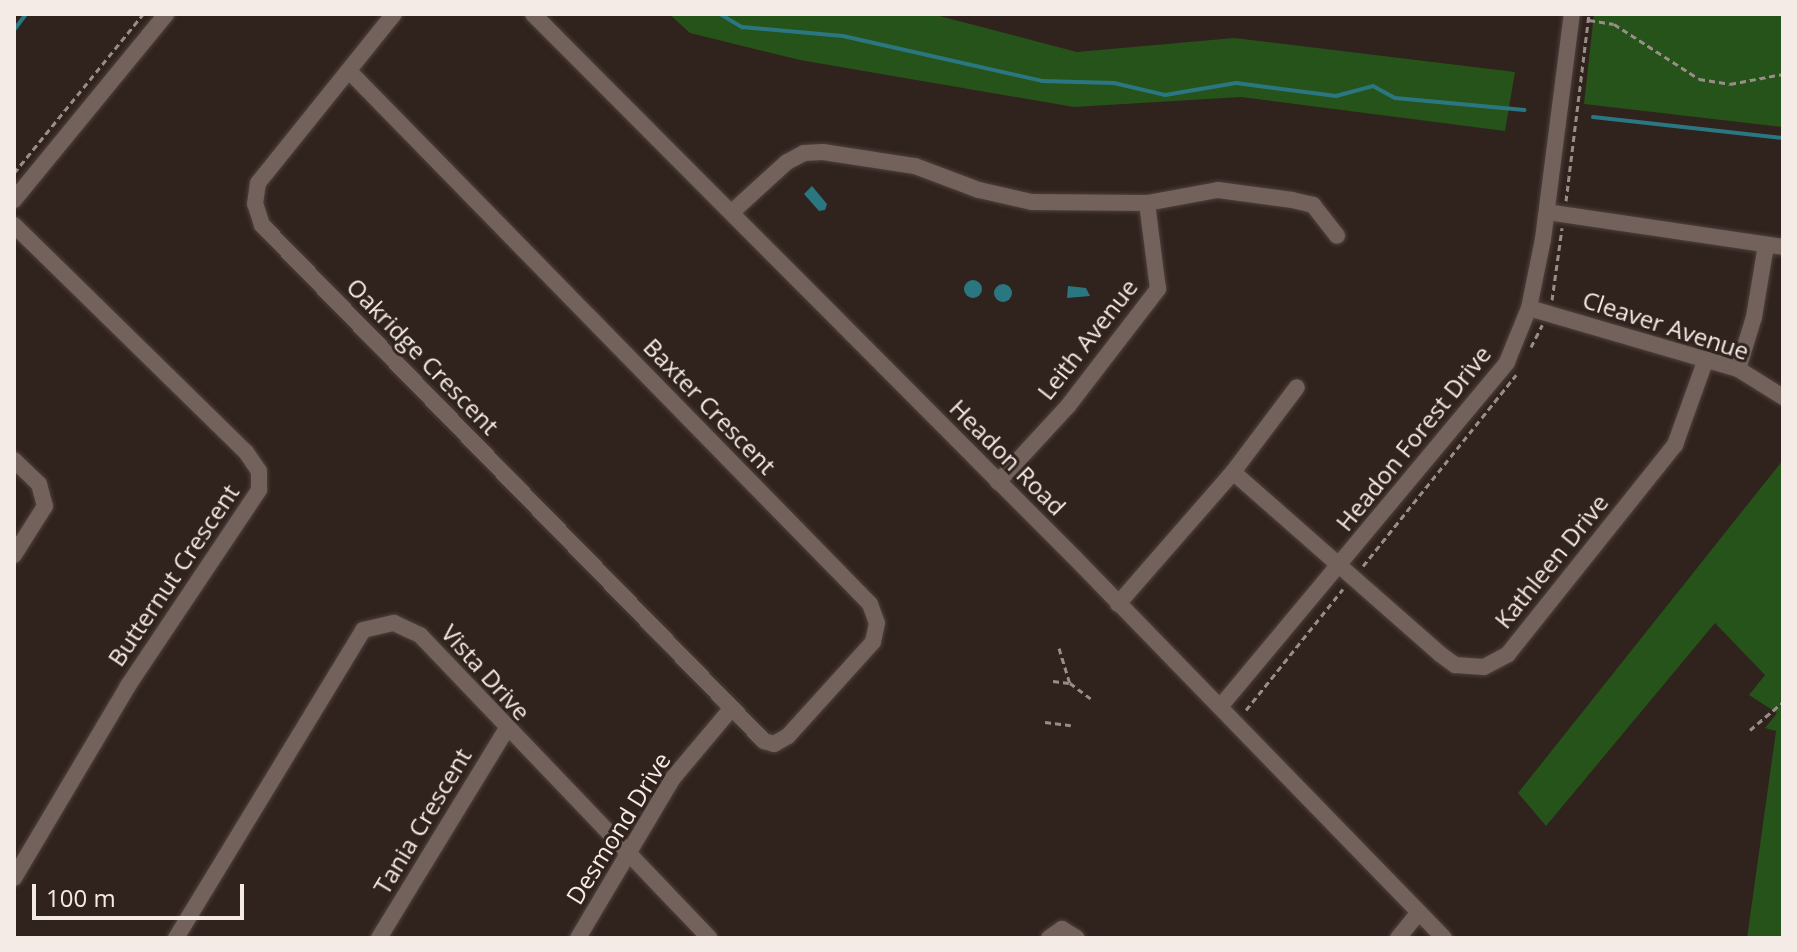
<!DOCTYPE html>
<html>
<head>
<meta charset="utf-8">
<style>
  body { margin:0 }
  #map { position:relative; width:1797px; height:952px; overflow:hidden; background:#30221d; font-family:"Open Sans",sans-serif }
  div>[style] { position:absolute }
  .green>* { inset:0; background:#265319 }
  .water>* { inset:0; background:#2a7782 }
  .round { border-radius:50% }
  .stream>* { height:4px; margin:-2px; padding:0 2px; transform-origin:2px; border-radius:2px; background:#2a7782 }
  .path>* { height:3px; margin-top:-1.5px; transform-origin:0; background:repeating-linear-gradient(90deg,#998d89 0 6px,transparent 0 10px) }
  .roads { filter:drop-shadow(0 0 2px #4d413d) drop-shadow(0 0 2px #4d413d) }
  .minor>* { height:16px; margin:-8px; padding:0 8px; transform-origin:8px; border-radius:8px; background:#73615b }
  span { translate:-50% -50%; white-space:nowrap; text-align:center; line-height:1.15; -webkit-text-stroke:6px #30221d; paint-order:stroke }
  .street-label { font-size:24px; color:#f4eae6 }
  .frame { position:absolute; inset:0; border:16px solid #f4eae6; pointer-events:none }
  .scale { position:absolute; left:32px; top:884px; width:212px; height:36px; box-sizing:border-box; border:4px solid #f4eae6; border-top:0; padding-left:10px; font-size:24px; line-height:28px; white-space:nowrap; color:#f4eae6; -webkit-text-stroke:6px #30221d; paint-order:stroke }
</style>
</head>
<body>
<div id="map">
  <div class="green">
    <div style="clip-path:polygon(669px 14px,932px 14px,1077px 52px,1234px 38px,1515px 72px,1505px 131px,1241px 97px,1074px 107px,800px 60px,690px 33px)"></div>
    <div style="clip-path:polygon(1594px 14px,1783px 14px,1783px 127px,1584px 104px)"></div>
    <div style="clip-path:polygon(1783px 460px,1783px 938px,1747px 938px,1776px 731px,1765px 728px,1777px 713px,1749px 695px,1765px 675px,1715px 623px,1546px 826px,1518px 793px)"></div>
  </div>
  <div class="water">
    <div style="clip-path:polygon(812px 186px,827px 204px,825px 210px,819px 211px,804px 194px)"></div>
    <div class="round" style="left:964px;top:280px;width:18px;height:18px"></div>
    <div class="round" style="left:994px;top:284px;width:18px;height:18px"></div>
    <div style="clip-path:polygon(1068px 286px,1086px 288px,1090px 296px,1067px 298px)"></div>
  </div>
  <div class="stream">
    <div style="left:720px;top:14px;width:26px;rotate:31deg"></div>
    <div style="left:742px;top:27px;width:101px;rotate:5.1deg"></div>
    <div style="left:843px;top:36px;width:204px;rotate:12.7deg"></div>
    <div style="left:1042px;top:81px;width:72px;rotate:1.6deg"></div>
    <div style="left:1114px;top:83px;width:52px;rotate:13.2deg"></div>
    <div style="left:1165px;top:95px;width:72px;rotate:-9.6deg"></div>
    <div style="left:1236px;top:83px;width:101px;rotate:7.4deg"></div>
    <div style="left:1336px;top:96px;width:38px;rotate:-15deg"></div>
    <div style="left:1373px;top:86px;width:25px;rotate:29deg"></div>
    <div style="left:1395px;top:98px;width:130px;rotate:5.3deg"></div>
    <div style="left:14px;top:30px;width:20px;rotate:-53deg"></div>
    <div style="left:1593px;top:117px;width:191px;rotate:6.3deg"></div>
  </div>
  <div class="path">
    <div style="left:1589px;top:20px;width:25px;rotate:9deg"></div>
    <div style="left:1614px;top:24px;width:101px;rotate:32.9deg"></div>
    <div style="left:1699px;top:79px;width:31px;rotate:9deg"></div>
    <div style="left:1730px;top:84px;width:54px;rotate:-10.7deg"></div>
    <div style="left:14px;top:173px;width:205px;rotate:-50.9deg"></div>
    <div style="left:1566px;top:201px;width:188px;rotate:-83deg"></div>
    <div style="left:1552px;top:300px;width:73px;rotate:-82.1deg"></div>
    <div style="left:1531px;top:347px;width:25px;rotate:-63deg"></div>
    <div style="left:1363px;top:566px;width:245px;rotate:-51.3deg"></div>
    <div style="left:1059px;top:648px;width:37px;rotate:73deg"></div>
    <div style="left:1070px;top:683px;width:26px;rotate:37deg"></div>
    <div style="left:1053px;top:681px;width:16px;rotate:7deg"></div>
    <div style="left:1246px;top:710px;width:155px;rotate:-51.3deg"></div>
    <div style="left:1045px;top:722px;width:26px;rotate:7deg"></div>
    <div style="left:1750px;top:730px;width:43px;rotate:-40.3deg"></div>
  </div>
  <div class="roads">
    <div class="minor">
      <div style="left:533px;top:14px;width:767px;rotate:45.11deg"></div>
      <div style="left:1074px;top:557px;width:531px;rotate:45.84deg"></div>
      <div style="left:349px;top:71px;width:745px;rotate:45.65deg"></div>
      <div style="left:870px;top:604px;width:20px;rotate:70deg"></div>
      <div style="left:877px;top:623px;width:19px;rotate:102deg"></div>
      <div style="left:873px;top:642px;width:127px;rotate:132.1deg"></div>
      <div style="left:788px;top:736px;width:16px;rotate:150deg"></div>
      <div style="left:774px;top:744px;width:10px;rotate:-163deg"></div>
      <div style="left:764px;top:741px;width:720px;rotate:-134.21deg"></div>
      <div style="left:262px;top:225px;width:22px;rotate:-108deg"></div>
      <div style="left:255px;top:204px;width:21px;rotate:-82deg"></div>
      <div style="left:258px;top:183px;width:217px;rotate:-51.2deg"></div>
      <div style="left:14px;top:200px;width:240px;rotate:-50.7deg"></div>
      <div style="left:732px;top:212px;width:74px;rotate:-42.3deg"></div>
      <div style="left:787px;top:162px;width:19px;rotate:-28deg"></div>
      <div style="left:804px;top:153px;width:19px;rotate:-3deg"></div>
      <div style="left:823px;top:152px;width:93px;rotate:8.7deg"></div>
      <div style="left:915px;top:166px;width:68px;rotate:20.6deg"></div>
      <div style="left:979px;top:190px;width:54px;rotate:12.8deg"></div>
      <div style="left:1032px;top:202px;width:115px;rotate:0.5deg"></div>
      <div style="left:1147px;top:203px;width:72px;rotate:-10.4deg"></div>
      <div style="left:1218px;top:190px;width:75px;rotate:7.7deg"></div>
      <div style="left:1292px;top:200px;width:22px;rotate:13deg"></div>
      <div style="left:1313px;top:205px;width:39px;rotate:52deg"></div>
      <div style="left:1547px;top:212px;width:239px;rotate:8.4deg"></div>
      <div style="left:14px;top:225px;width:325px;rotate:44.4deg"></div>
      <div style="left:246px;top:452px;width:23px;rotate:56deg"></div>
      <div style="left:259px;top:471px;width:19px;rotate:90deg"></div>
      <div style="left:259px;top:490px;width:236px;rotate:123.8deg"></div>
      <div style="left:128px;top:686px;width:223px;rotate:120.7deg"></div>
      <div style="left:1529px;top:308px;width:218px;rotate:16.3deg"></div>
      <div style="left:1738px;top:369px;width:53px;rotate:31.9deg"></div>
      <div style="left:1738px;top:369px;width:54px;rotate:-72.9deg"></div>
      <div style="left:1754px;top:317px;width:73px;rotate:-80.5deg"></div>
      <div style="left:14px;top:460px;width:35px;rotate:44deg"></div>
      <div style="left:39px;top:484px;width:23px;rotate:75deg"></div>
      <div style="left:45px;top:506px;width:58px;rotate:122.3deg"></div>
      <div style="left:1233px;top:472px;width:276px;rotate:41.3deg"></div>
      <div style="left:1440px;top:654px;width:19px;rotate:36deg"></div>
      <div style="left:1455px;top:665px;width:29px;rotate:4deg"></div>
      <div style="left:1484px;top:667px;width:27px;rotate:-28deg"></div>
      <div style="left:1508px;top:654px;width:268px;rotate:-51.4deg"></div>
      <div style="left:1675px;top:445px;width:91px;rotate:-70.2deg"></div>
      <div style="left:998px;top:482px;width:103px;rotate:-47.4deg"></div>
      <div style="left:1068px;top:406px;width:148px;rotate:-52.4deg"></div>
      <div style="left:1158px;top:289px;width:87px;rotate:-97.3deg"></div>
      <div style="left:1118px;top:604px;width:175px;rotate:-48.9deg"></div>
      <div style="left:1233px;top:472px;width:106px;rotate:-53deg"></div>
      <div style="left:1220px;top:707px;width:449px;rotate:-50.2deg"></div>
      <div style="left:1507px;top:362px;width:58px;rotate:-67.8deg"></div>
      <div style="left:1529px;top:308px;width:70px;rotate:-78.5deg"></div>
      <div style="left:1543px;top:239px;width:227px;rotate:-82.7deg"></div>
      <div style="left:176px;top:938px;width:360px;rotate:-58.7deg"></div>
      <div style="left:363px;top:630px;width:32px;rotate:-13deg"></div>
      <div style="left:394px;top:623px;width:29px;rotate:25deg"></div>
      <div style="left:420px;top:635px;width:419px;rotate:46.3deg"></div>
      <div style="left:379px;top:938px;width:244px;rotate:-58.6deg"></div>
      <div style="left:578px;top:938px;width:186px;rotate:-59.3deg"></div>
      <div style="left:673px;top:778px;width:90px;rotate:-50deg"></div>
      <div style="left:1049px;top:938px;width:16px;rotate:-35deg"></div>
      <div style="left:1062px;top:929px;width:17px;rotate:31deg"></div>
      <div style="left:1398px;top:938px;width:33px;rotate:-51deg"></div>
    </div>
  </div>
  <div class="street-label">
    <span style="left:1666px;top:325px;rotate:18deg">Cleaver Avenue</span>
    <span style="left:1087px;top:339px;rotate:-52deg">Leith Avenue</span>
    <span style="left:423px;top:356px;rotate:46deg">Oakridge Crescent</span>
    <span style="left:710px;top:406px;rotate:46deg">Baxter Crescent</span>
    <span style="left:1413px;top:438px;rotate:-51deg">Headon Forest Drive</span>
    <span style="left:1008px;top:457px;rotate:45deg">Headon Road</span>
    <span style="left:1551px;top:561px;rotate:-51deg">Kathleen Drive</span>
    <span style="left:173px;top:575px;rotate:-56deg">Butternut Crescent</span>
    <span style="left:486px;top:672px;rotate:48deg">Vista Drive</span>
    <span style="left:422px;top:821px;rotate:-59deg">Tania Crescent</span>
    <span style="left:618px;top:828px;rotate:-58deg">Desmond Drive</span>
  </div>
  <div class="frame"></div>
  <div class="scale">100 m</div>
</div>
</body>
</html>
